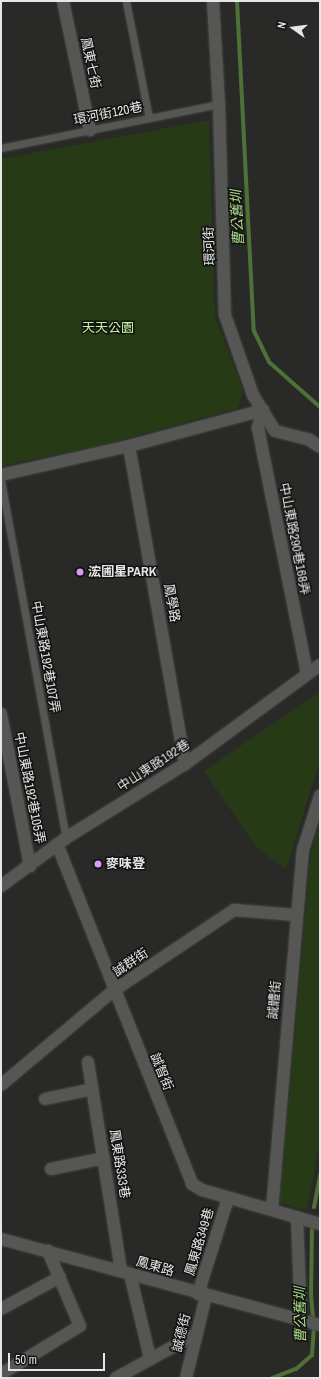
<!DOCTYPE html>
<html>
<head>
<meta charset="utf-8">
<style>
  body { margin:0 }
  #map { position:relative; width:321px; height:1379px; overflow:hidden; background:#292a28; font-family:"Archivo Narrow","Noto Sans TC",sans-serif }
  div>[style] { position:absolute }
  .green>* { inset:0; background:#263b15 }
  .stream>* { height:4px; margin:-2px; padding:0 2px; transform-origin:2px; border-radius:2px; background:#4f7037 }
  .roads { filter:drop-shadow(0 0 1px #444644) drop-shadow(0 0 1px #444644) }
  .lane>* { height:7px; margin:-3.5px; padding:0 3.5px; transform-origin:3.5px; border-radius:3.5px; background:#565755 }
  .street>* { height:12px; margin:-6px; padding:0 6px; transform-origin:6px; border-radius:6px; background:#565755 }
  .dots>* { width:11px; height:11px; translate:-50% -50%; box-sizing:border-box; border:2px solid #121311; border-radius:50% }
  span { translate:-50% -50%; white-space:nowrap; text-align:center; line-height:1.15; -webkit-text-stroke:3px #121311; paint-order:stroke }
  .street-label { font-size:13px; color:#e5e6e5 }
  .park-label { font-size:13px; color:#c0f39e }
  .poi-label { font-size:13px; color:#e5e6e5; font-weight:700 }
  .left { translate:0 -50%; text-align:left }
  .water-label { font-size:14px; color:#aadc87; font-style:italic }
  .frame { position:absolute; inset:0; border:2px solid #e5e6e5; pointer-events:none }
  .north { position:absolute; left:273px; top:8px; width:40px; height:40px; -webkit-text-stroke:3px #121311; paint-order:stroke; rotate:284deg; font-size:11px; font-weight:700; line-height:16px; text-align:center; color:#e5e6e5 }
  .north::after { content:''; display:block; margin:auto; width:14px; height:18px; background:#e5e6e5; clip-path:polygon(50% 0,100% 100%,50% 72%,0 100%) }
  .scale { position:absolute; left:8px; top:1353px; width:97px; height:18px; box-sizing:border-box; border:2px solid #e5e6e5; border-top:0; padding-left:5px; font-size:12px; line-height:14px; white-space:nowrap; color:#e5e6e5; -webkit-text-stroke:3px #121311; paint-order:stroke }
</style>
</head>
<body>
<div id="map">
  <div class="green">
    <div style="clip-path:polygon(209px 120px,215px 317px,243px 390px,238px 408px,105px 444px,1px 466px,1px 159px)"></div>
    <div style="clip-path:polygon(320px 692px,320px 760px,286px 869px,257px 848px,204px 771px)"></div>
    <div style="clip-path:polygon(320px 823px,320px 1140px,307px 1210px,280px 1203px,311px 852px)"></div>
  </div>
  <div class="stream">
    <div style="left:237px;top:1px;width:330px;rotate:87.1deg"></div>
    <div style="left:254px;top:331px;width:34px;rotate:64deg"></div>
    <div style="left:269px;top:362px;width:68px;rotate:41.4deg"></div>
    <div style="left:314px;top:1207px;width:33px;rotate:-79deg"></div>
    <div style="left:272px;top:1378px;width:26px;rotate:-21deg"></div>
    <div style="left:296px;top:1369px;width:21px;rotate:-41deg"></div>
    <div style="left:312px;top:1355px;width:26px;rotate:-86deg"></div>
    <div style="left:314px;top:1329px;width:33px;rotate:-95deg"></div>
    <div style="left:311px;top:1296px;width:68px;rotate:-89.2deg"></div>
  </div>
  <div class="roads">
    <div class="lane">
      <div style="left:126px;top:1px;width:119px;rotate:78.9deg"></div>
      <div style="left:1px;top:148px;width:222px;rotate:-11.4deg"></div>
      <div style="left:1px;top:481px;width:363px;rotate:79.7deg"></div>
    </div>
    <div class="street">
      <div style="left:63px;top:1px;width:132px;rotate:78.2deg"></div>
      <div style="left:213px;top:1px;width:103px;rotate:86.7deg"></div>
      <div style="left:219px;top:104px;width:211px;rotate:88.4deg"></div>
      <div style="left:225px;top:315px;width:85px;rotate:70.7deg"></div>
      <div style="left:253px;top:395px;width:42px;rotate:58.6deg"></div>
      <div style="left:275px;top:431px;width:34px;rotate:14deg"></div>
      <div style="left:308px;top:439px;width:14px;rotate:34deg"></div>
      <div style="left:129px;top:446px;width:323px;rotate:80deg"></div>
      <div style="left:1px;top:475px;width:131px;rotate:-12.8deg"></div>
      <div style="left:129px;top:446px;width:139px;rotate:-15deg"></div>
      <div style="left:263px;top:410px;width:19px;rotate:106deg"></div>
      <div style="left:258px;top:428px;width:251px;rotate:78.7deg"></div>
      <div style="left:1px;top:714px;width:155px;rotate:79.2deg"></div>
      <div style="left:57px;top:844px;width:366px;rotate:68.3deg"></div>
      <div style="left:192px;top:1184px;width:12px;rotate:31deg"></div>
      <div style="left:202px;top:1190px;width:123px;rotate:16.1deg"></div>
      <div style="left:1px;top:886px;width:81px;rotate:-36.4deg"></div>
      <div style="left:66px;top:838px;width:140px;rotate:-31.9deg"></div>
      <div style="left:185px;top:764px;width:167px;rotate:-36.3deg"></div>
      <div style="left:88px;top:1062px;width:212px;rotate:81deg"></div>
      <div style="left:1px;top:1085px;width:146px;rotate:-40deg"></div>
      <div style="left:113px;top:991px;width:146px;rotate:-33.8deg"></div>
      <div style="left:234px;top:910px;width:62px;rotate:4.6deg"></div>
      <div style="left:45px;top:1099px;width:48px;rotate:-12deg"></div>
      <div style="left:51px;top:1169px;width:54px;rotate:-11.7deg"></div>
      <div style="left:272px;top:1210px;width:361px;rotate:-85.1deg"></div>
      <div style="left:303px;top:850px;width:57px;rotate:-72.5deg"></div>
      <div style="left:297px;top:1217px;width:103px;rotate:87.8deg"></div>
      <div style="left:1px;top:1239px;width:330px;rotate:15.1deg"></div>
      <div style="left:130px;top:1274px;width:86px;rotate:76.6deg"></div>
      <div style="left:198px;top:1294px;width:101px;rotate:-72.6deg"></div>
      <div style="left:1px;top:1309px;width:67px;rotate:-28.5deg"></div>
      <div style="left:1px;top:1374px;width:92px;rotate:-31.3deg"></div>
      <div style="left:80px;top:1326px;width:82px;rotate:-113.1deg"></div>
      <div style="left:116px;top:1378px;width:91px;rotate:-28.8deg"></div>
      <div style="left:186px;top:1378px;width:84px;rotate:-76.3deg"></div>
    </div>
  </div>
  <div class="dots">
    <div style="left:80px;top:572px;background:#d89bf8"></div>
    <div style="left:98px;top:864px;background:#d89bf8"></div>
  </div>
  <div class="street-label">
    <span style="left:90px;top:63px;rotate:78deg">鳳東七街</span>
    <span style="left:108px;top:114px;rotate:-11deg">環河街120巷</span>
    <span style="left:210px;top:246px;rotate:-92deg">環河街</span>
    <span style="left:294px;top:539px;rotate:79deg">中山東路290巷168弄</span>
    <span style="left:171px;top:603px;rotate:80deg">鳳學路</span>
    <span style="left:45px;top:657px;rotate:80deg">中山東路192巷107弄</span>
    <span style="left:154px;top:766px;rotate:-33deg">中山東路192巷</span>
    <span style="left:29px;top:788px;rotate:79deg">中山東路192巷105弄</span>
    <span style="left:131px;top:963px;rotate:-34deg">誠群街</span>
    <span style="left:275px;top:1000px;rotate:-85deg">誠體街</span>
    <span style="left:161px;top:1072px;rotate:68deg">誠智街</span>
    <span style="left:119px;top:1164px;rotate:81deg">鳳東路333巷</span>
    <span style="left:200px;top:1242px;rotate:-73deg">鳳東路349巷</span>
    <span style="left:155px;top:1267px;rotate:16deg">鳳東路</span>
    <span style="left:182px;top:1333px;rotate:-76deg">誠德街</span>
  </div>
  <div class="park-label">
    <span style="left:108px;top:328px">天天公園</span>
  </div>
  <div class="poi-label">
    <span class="left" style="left:88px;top:572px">浤圃星PARK</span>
    <span class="left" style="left:106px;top:864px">麥味登</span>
  </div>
  <div class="water-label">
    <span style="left:237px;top:218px;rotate:-93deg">曹公舊圳</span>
    <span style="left:300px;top:1315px;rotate:-91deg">曹公舊圳</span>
  </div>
  <div class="frame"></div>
  <div class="north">N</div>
  <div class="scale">50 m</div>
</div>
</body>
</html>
